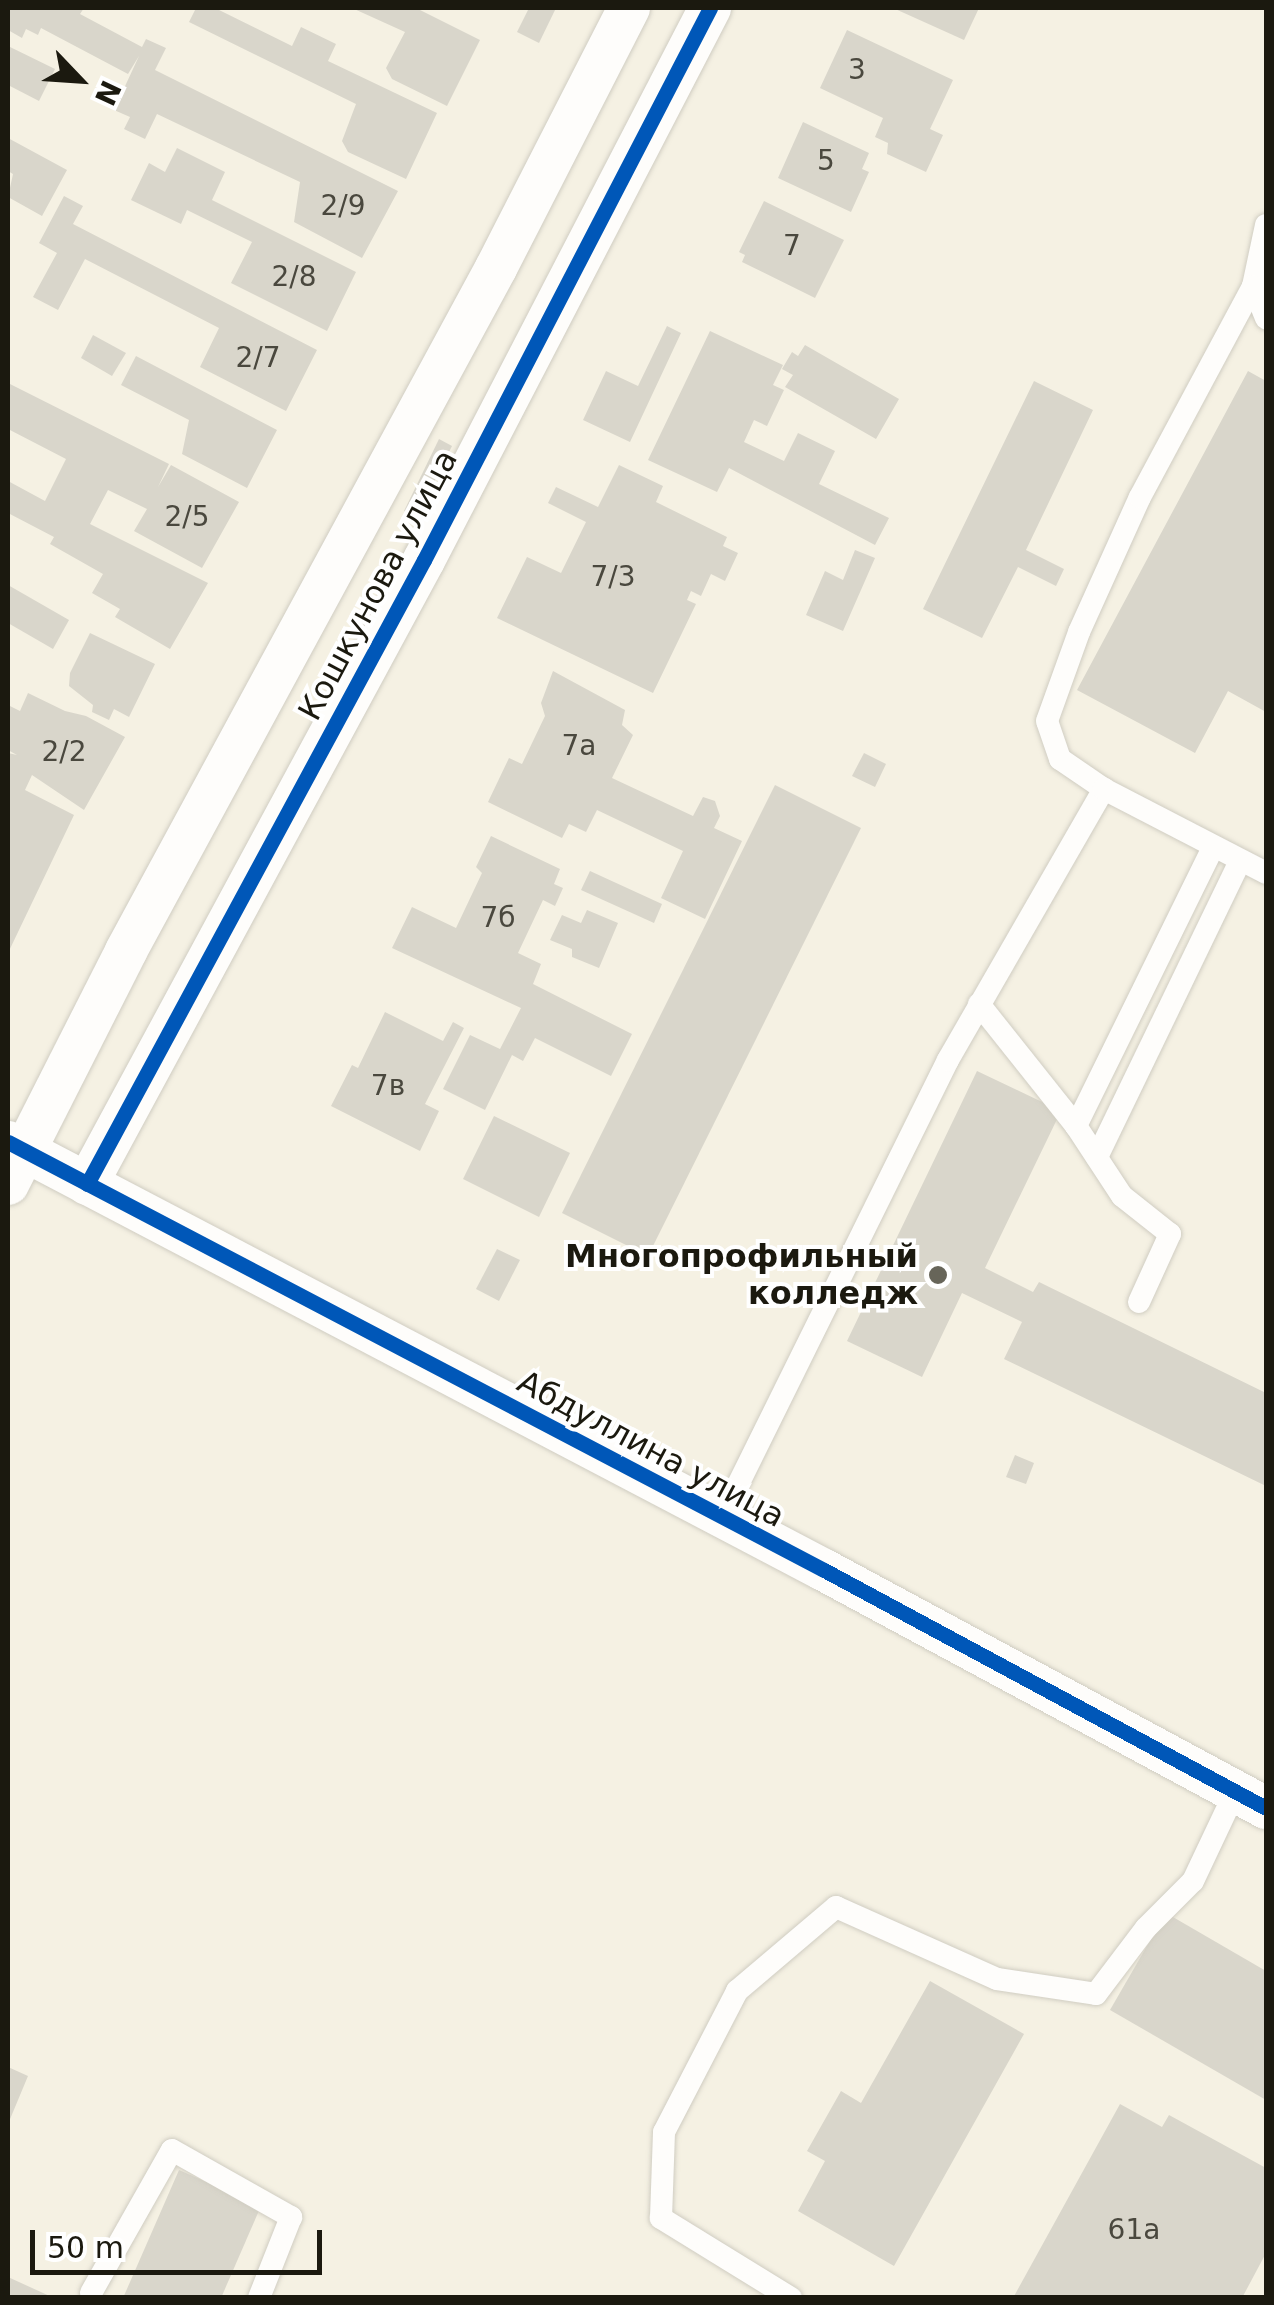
<!DOCTYPE html>
<html>
<head>
<meta charset="utf-8">
<style>
  body { margin:0 }
  #map { position:relative; width:1274px; height:2305px; overflow:hidden; background:#f5f1e3; font-family:"DejaVu Sans",sans-serif }
  div>[style] { position:absolute }
  .building>* { inset:0; background:#d9d6cb }
  .roads { filter:drop-shadow(0 0 2px #d0cdc2) drop-shadow(0 0 2px #d0cdc2) }
  .service>* { height:22px; margin:-11px; padding:0 11px; transform-origin:11px; border-radius:11px; background:#fefdfb }
  .minor>* { height:42px; margin:-21px; padding:0 21px; transform-origin:21px; border-radius:21px; background:#fefdfb }
  .cycleway>* { height:15px; margin:-7.5px; padding:0 7.5px; transform-origin:7.5px; border-radius:7.5px; background:#0057b8 }
  .dots>* { width:28px; height:28px; translate:-50% -50%; box-sizing:border-box; border:5px solid #fff; border-radius:50% }
  span { translate:-50% -50%; white-space:nowrap; text-align:center; line-height:1.15; -webkit-text-stroke:8px #fff; paint-order:stroke }
  .number-label { font-size:28px; color:#4a483e }
  .number-label span { -webkit-text-stroke-width:0 }
  .street-label { font-size:32px; color:#1b190f }
  .poi-label { font-size:32px; color:#1b190f; font-weight:700 }
  .right { translate:-100% -50%; text-align:right }
  .frame { position:absolute; inset:0; border:10px solid #1b190f; pointer-events:none }
  .north { position:absolute; left:30px; top:30px; width:100px; height:100px; -webkit-text-stroke:8px #fff; paint-order:stroke; rotate:115deg; font-size:28px; font-weight:700; line-height:40px; text-align:center; color:#1b190f }
  .north::after { content:''; display:block; margin:auto; width:35px; height:45px; background:#1b190f; clip-path:polygon(50% 0,100% 100%,50% 72%,0 100%) }
  .scale { position:absolute; left:30px; top:2230px; width:292px; height:45px; box-sizing:border-box; border:5px solid #1b190f; border-top:0; padding-left:12px; font-size:30px; line-height:35px; white-space:nowrap; color:#1b190f; -webkit-text-stroke:8px #fff; paint-order:stroke }
</style>
</head>
<body>
<div id="map">
  <div class="building">
    <div style="clip-path:polygon(8px 8px,84px 8px,80px 14px,142px 47px,146px 39px,166px 48px,155px 70px,398px 191px,362px 258px,294px 222px,300px 182px,157px 114px,145px 139px,124px 129px,130px 117px,114px 110px,139px 56px,128px 74px,41px 28px,38px 35px,26px 29px,22px 38px,8px 30px)"></div>
    <div style="clip-path:polygon(196px 8px,215px 8px,292px 46px,301px 27px,336px 44px,328px 61px,437px 113px,406px 179px,348px 152px,342px 141px,356px 104px,189px 22px)"></div>
    <div style="clip-path:polygon(352px 8px,416px 8px,480px 40px,447px 106px,392px 79px,386px 68px,405px 32px)"></div>
    <div style="clip-path:polygon(529px 8px,556px 8px,539px 43px,517px 32px)"></div>
    <div style="clip-path:polygon(893px 8px,979px 8px,964px 40px)"></div>
    <div style="clip-path:polygon(847px 30px,953px 80px,930px 129px,943px 135px,926px 172px,887px 154px,888px 143px,875px 137px,883px 118px,820px 88px)"></div>
    <div style="clip-path:polygon(8px 46px,55px 69px,39px 101px,8px 85px)"></div>
    <div style="clip-path:polygon(803px 122px,869px 153px,862px 169px,869px 172px,851px 212px,778px 178px)"></div>
    <div style="clip-path:polygon(8px 138px,67px 170px,42px 216px,8px 197px,13px 174px,8px 171px)"></div>
    <div style="clip-path:polygon(177px 148px,225px 172px,212px 200px,356px 272px,327px 331px,231px 283px,252px 242px,187px 210px,181px 224px,131px 200px,149px 163px,165px 172px)"></div>
    <div style="clip-path:polygon(64px 196px,83px 206px,73px 224px,317px 350px,286px 411px,200px 367px,219px 328px,85px 259px,58px 310px,33px 297px,57px 253px,39px 243px)"></div>
    <div style="clip-path:polygon(764px 201px,844px 240px,815px 298px,742px 262px,745px 255px,739px 252px)"></div>
    <div style="clip-path:polygon(667px 326px,681px 333px,630px 442px,583px 420px,606px 371px,638px 386px)"></div>
    <div style="clip-path:polygon(710px 331px,783px 365px,773px 385px,784px 390px,767px 426px,754px 420px,744px 442px,784px 461px,798px 433px,835px 451px,819px 484px,889px 518px,875px 545px,729px 468px,717px 492px,648px 460px)"></div>
    <div style="clip-path:polygon(93px 335px,126px 353px,112px 376px,81px 358px)"></div>
    <div style="clip-path:polygon(805px 345px,899px 399px,876px 439px,785px 387px,793px 375px,782px 369px,792px 352px,798px 356px)"></div>
    <div style="clip-path:polygon(136px 356px,277px 430px,247px 488px,182px 454px,189px 420px,121px 385px)"></div>
    <div style="clip-path:polygon(1248px 371px,1266px 381px,1266px 712px,1228px 691px,1195px 753px,1077px 690px)"></div>
    <div style="clip-path:polygon(1034px 381px,1093px 410px,1026px 550px,1064px 569px,1056px 586px,1018px 567px,982px 638px,923px 609px)"></div>
    <div style="clip-path:polygon(8px 383px,169px 464px,158px 487px,171px 465px,239px 502px,202px 568px,134px 531px,147px 509px,108px 490px,90px 524px,208px 583px,170px 649px,115px 617px,120px 609px,92px 593px,103px 574px,50px 544px,54px 537px,8px 513px,8px 481px,45px 501px,66px 459px,8px 429px)"></div>
    <div style="clip-path:polygon(439px 439px,452px 446px,417px 517px,404px 511px)"></div>
    <div style="clip-path:polygon(619px 465px,663px 486px,656px 502px,727px 537px,723px 546px,738px 553px,725px 581px,711px 574px,701px 596px,691px 591px,687px 600px,696px 604px,653px 693px,497px 618px,527px 557px,561px 573px,586px 522px,548px 503px,556px 487px,598px 507px)"></div>
    <div style="clip-path:polygon(855px 550px,875px 558px,843px 631px,806px 615px,825px 571px,843px 580px)"></div>
    <div style="clip-path:polygon(8px 585px,69px 620px,53px 649px,8px 623px)"></div>
    <div style="clip-path:polygon(90px 633px,155px 664px,129px 717px,114px 709px,109px 720px,92px 712px,93px 705px,69px 686px,70px 673px)"></div>
    <div style="clip-path:polygon(553px 671px,625px 710px,622px 725px,633px 735px,612px 778px,693px 816px,703px 797px,715px 801px,720px 816px,714px 828px,742px 841px,705px 919px,661px 898px,683px 851px,597px 810px,586px 832px,569px 824px,562px 838px,488px 802px,509px 758px,522px 764px,545px 716px,541px 703px)"></div>
    <div style="clip-path:polygon(28px 693px,65px 711px,86px 716px,125px 737px,84px 810px,32px 775px,25px 790px,74px 815px,8px 953px,8px 753px,17px 755px,8px 750px,8px 705px,20px 711px)"></div>
    <div style="clip-path:polygon(864px 753px,886px 764px,875px 787px,852px 776px)"></div>
    <div style="clip-path:polygon(775px 785px,861px 828px,648px 1256px,562px 1213px)"></div>
    <div style="clip-path:polygon(491px 836px,560px 869px,554px 884px,563px 888px,555px 906px,543px 900px,518px 953px,541px 964px,533px 984px,632px 1034px,611px 1076px,535px 1038px,523px 1061px,512px 1055px,485px 1110px,443px 1089px,470px 1035px,500px 1049px,521px 1008px,392px 948px,412px 907px,456px 928px,482px 873px,476px 867px)"></div>
    <div style="clip-path:polygon(590px 871px,662px 904px,654px 923px,581px 890px)"></div>
    <div style="clip-path:polygon(587px 910px,618px 923px,599px 968px,572px 957px,572px 949px,550px 940px,562px 915px,581px 923px)"></div>
    <div style="clip-path:polygon(385px 1012px,443px 1041px,453px 1022px,464px 1028px,425px 1104px,439px 1111px,420px 1151px,331px 1106px,352px 1065px,358px 1068px)"></div>
    <div style="clip-path:polygon(977px 1071px,1061px 1111px,985px 1268px,1033px 1292px,1039px 1282px,1266px 1393px,1266px 1486px,1004px 1359px,1022px 1322px,962px 1293px,922px 1377px,847px 1341px)"></div>
    <div style="clip-path:polygon(494px 1116px,570px 1153px,539px 1217px,463px 1179px)"></div>
    <div style="clip-path:polygon(497px 1249px,520px 1260px,499px 1301px,476px 1289px)"></div>
    <div style="clip-path:polygon(1015px 1455px,1034px 1463px,1026px 1484px,1006px 1477px)"></div>
    <div style="clip-path:polygon(1166px 1913px,1266px 1971px,1266px 2100px,1110px 2010px)"></div>
    <div style="clip-path:polygon(930px 1981px,1024px 2034px,894px 2266px,798px 2211px,825px 2161px,807px 2151px,841px 2091px,861px 2103px)"></div>
    <div style="clip-path:polygon(8px 2067px,28px 2076px,8px 2124px)"></div>
    <div style="clip-path:polygon(1120px 2104px,1162px 2127px,1169px 2115px,1266px 2168px,1266px 2253px,1242px 2298px,1013px 2298px)"></div>
    <div style="clip-path:polygon(179px 2170px,261px 2206px,221px 2298px,123px 2298px)"></div>
    <div style="clip-path:polygon(8px 2277px,54px 2298px,8px 2298px)"></div>
  </div>
  <div class="roads">
    <div class="service">
      <div style="left:1266px;top:225px;width:62px;rotate:102deg"></div>
      <div style="left:1253px;top:286px;width:35px;rotate:68deg"></div>
      <div style="left:1104px;top:789px;width:53px;rotate:-145.7deg"></div>
      <div style="left:1060px;top:759px;width:40px;rotate:-108.9deg"></div>
      <div style="left:1047px;top:721px;width:95px;rotate:-70.2deg"></div>
      <div style="left:1079px;top:632px;width:148px;rotate:-65.7deg"></div>
      <div style="left:1140px;top:497px;width:239px;rotate:-61.8deg"></div>
      <div style="left:979px;top:1004px;width:156px;rotate:51.5deg"></div>
      <div style="left:1097px;top:1157px;width:329px;rotate:-64.2deg"></div>
      <div style="left:1139px;top:1302px;width:75px;rotate:-65.5deg"></div>
      <div style="left:1170px;top:1234px;width:61px;rotate:-141.6deg"></div>
      <div style="left:1122px;top:1196px;width:84px;rotate:-123.3deg"></div>
      <div style="left:1076px;top:1126px;width:311px;rotate:-63.8deg"></div>
      <div style="left:722px;top:1517px;width:510px;rotate:-63.69deg"></div>
      <div style="left:948px;top:1060px;width:313px;rotate:-60.1deg"></div>
      <div style="left:1104px;top:789px;width:182px;rotate:27.4deg"></div>
      <div style="left:91px;top:2293px;width:164px;rotate:-60.5deg"></div>
      <div style="left:172px;top:2150px;width:137px;rotate:29.4deg"></div>
      <div style="left:291px;top:2217px;width:87px;rotate:111.6deg"></div>
      <div style="left:791px;top:2298px;width:153px;rotate:-148.4deg"></div>
      <div style="left:661px;top:2218px;width:86px;rotate:-88deg"></div>
      <div style="left:664px;top:2132px;width:159px;rotate:-62.6deg"></div>
      <div style="left:737px;top:1991px;width:130px;rotate:-40.3deg"></div>
      <div style="left:836px;top:1907px;width:176px;rotate:24.1deg"></div>
      <div style="left:997px;top:1979px;width:100px;rotate:8.6deg"></div>
      <div style="left:1096px;top:1994px;width:83px;rotate:-52.9deg"></div>
      <div style="left:1146px;top:1928px;width:66px;rotate:-45deg"></div>
      <div style="left:1193px;top:1881px;width:98px;rotate:-64.7deg"></div>
    </div>
    <div class="minor">
      <div style="left:8px;top:1142px;width:921px;rotate:27.68deg"></div>
      <div style="left:824px;top:1570px;width:502px;rotate:28.3deg"></div>
      <div style="left:8px;top:1184px;width:261px;rotate:-63.1deg"></div>
      <div style="left:126px;top:951px;width:777px;rotate:-61.55deg"></div>
      <div style="left:496px;top:268px;width:292px;rotate:-62.9deg"></div>
      <div style="left:87px;top:1184px;width:709px;rotate:-61.63deg"></div>
      <div style="left:424px;top:560px;width:622px;rotate:-62.61deg"></div>
    </div>
  </div>
  <div class="cycleway">
    <div style="left:8px;top:1142px;width:921px;rotate:27.68deg"></div>
    <div style="left:824px;top:1570px;width:502px;rotate:28.3deg"></div>
    <div style="left:87px;top:1184px;width:709px;rotate:-61.63deg"></div>
    <div style="left:424px;top:560px;width:622px;rotate:-62.61deg"></div>
  </div>
  <div class="dots">
    <div style="left:938px;top:1275px;background:#676559"></div>
  </div>
  <div class="number-label">
    <span style="left:857px;top:70px">3</span>
    <span style="left:826px;top:161px">5</span>
    <span style="left:343px;top:206px">2/9</span>
    <span style="left:792px;top:246px">7</span>
    <span style="left:294px;top:277px">2/8</span>
    <span style="left:258px;top:358px">2/7</span>
    <span style="left:187px;top:517px">2/5</span>
    <span style="left:613px;top:577px">7/3</span>
    <span style="left:579px;top:746px">7а</span>
    <span style="left:64px;top:752px">2/2</span>
    <span style="left:498px;top:918px">7б</span>
    <span style="left:388px;top:1086px">7в</span>
    <span style="left:1134px;top:2230px">61а</span>
  </div>
  <div class="street-label">
    <span style="left:378px;top:585px;rotate:-62deg">Кошкунова улица</span>
    <span style="left:651px;top:1449px;rotate:28deg">Абдуллина улица</span>
  </div>
  <div class="poi-label">
    <span class="right" style="left:918px;top:1275px">Многопрофильный<br>колледж</span>
  </div>
  <div class="frame"></div>
  <div class="north">N</div>
  <div class="scale">50 m</div>
</div>
</body>
</html>
